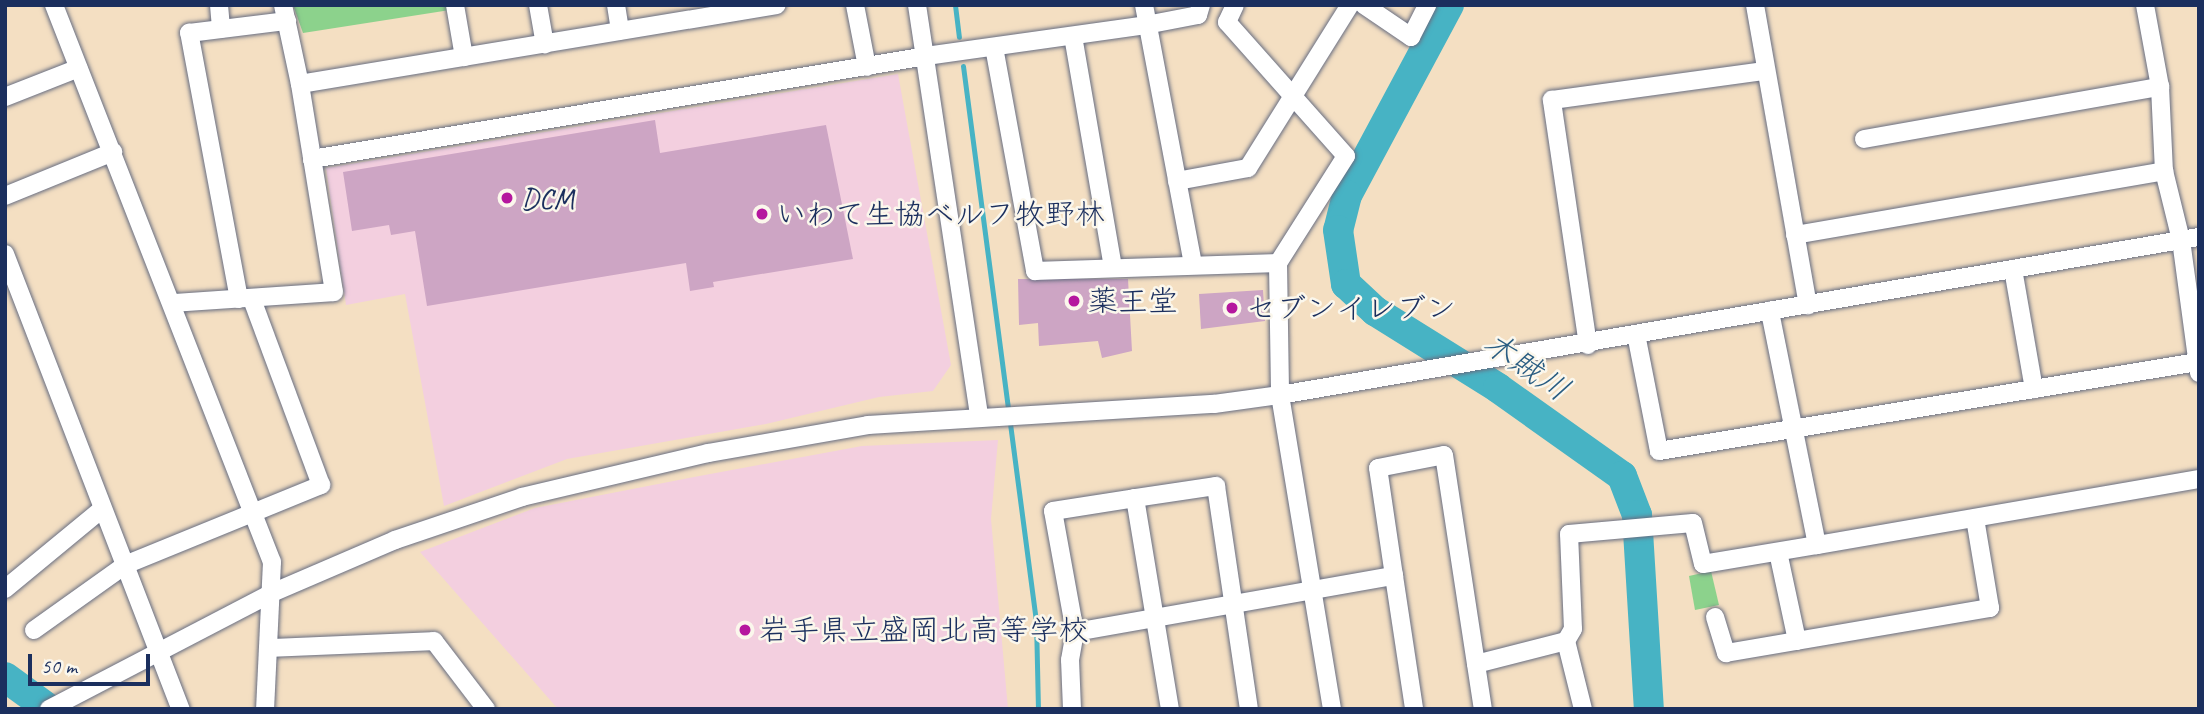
<!DOCTYPE html>
<html>
<head>
<meta charset="utf-8">
<style>
  body { margin:0 }
  #map { position:relative; width:2204px; height:714px; overflow:hidden; background:#f4dfc2; font-family:Caveat,"Klee One",sans-serif }
  div>[style] { position:absolute }
  .built>* { inset:0; background:#f3cfdf }
  .green>* { inset:0; background:#8cd28c }
  .stream>* { height:5px; margin:-2.5px; padding:0 2.5px; transform-origin:2.5px; border-radius:2.5px; background:#47b3c4 }
  .river>* { height:30px; margin:-15px; padding:0 15px; transform-origin:15px; border-radius:15px; background:#47b3c4 }
  .building>* { inset:0; background:#cda5c4 }
  .roads { filter:drop-shadow(0 0 2px #676d81) drop-shadow(0 0 2px #676d81) }
  .minor>* { height:18px; margin:-9px; padding:0 9px; transform-origin:9px; border-radius:9px; background:#fff }
  .dots>* { width:19px; height:19px; translate:-50% -50%; box-sizing:border-box; border:4px solid #fbf7ec; border-radius:50% }
  span { translate:-50% -50%; white-space:nowrap; text-align:center; line-height:1.15; -webkit-text-stroke:5px #fbf7ec; paint-order:stroke }
  .poi-label { font-size:30px; color:#1b2f5e }
  .left { translate:0 -50%; text-align:left }
  .water-label { font-size:32px; color:#2a5d82; font-style:italic }
  .frame { position:absolute; inset:0; border:7px solid #1b2f5e; pointer-events:none }
  .scale { position:absolute; left:28px; top:654px; width:122px; height:32px; box-sizing:border-box; border:4px solid #1b2f5e; border-top:0; padding-left:9px; font-size:21px; line-height:24px; white-space:nowrap; color:#1b2f5e; -webkit-text-stroke:5px #fbf7ec; paint-order:stroke }
</style>
</head>
<body>
<div id="map">
  <div class="built">
    <div style="clip-path:polygon(898px 74px,951px 365px,933px 391px,879px 397px,766px 424px,567px 459px,444px 506px,405px 294px,346px 305px,326px 168px)"></div>
    <div style="clip-path:polygon(998px 440px,991px 519px,1008px 709px,558px 709px,420px 552px,535px 508px,694px 477px,862px 446px)"></div>
  </div>
  <div class="green">
    <div style="clip-path:polygon(293px 5px,449px 5px,450px 10px,303px 33px)"></div>
    <div style="clip-path:polygon(1711px 571px,1719px 605px,1695px 610px,1689px 576px)"></div>
  </div>
  <div class="stream">
    <div style="left:955px;top:5px;width:32px;rotate:83deg"></div>
    <div style="left:963px;top:66px;width:560px;rotate:82.51deg"></div>
    <div style="left:1036px;top:621px;width:88px;rotate:88.7deg"></div>
  </div>
  <div class="river">
    <div style="left:1449px;top:5px;width:216px;rotate:118.2deg"></div>
    <div style="left:1347px;top:195px;width:36px;rotate:104deg"></div>
    <div style="left:1338px;top:230px;width:55px;rotate:81.6deg"></div>
    <div style="left:1346px;top:284px;width:40px;rotate:43deg"></div>
    <div style="left:1375px;top:311px;width:145px;rotate:32deg"></div>
    <div style="left:1498px;top:388px;width:152px;rotate:35.4deg"></div>
    <div style="left:1622px;top:476px;width:42px;rotate:69deg"></div>
    <div style="left:1637px;top:515px;width:194px;rotate:86.5deg"></div>
    <div style="left:5px;top:677px;width:54px;rotate:36deg"></div>
  </div>
  <div class="building">
    <div style="clip-path:polygon(655px 120px,660px 153px,826px 125px,853px 259px,713px 282px,714px 287px,690px 291px,686px 263px,427px 306px,415px 231px,391px 235px,389px 225px,352px 231px,343px 172px)"></div>
    <div style="clip-path:polygon(1018px 279px,1128px 279px,1132px 351px,1102px 358px,1098px 341px,1039px 346px,1038px 323px,1019px 325px)"></div>
    <div style="clip-path:polygon(1263px 290px,1265px 321px,1201px 329px,1199px 294px)"></div>
  </div>
  <div class="roads">
    <div class="minor">
      <div style="left:54px;top:5px;width:598px;rotate:68.63deg"></div>
      <div style="left:272px;top:562px;width:147px;rotate:92.7deg"></div>
      <div style="left:219px;top:5px;width:24px;rotate:85deg"></div>
      <div style="left:283px;top:5px;width:81px;rotate:77.9deg"></div>
      <div style="left:300px;top:84px;width:483px;rotate:-9.4deg"></div>
      <div style="left:455px;top:5px;width:53px;rotate:80.2deg"></div>
      <div style="left:538px;top:5px;width:40px;rotate:80deg"></div>
      <div style="left:616px;top:5px;width:26px;rotate:81deg"></div>
      <div style="left:855px;top:5px;width:63px;rotate:79deg"></div>
      <div style="left:917px;top:5px;width:416px;rotate:81.4deg"></div>
      <div style="left:1144px;top:5px;width:264px;rotate:79.3deg"></div>
      <div style="left:1235px;top:5px;width:19px;rotate:115deg"></div>
      <div style="left:1227px;top:22px;width:179px;rotate:48.4deg"></div>
      <div style="left:1346px;top:156px;width:127px;rotate:122.4deg"></div>
      <div style="left:1278px;top:263px;width:132px;rotate:89.1deg"></div>
      <div style="left:1280px;top:395px;width:318px;rotate:80.6deg"></div>
      <div style="left:1364px;top:5px;width:57px;rotate:34.2deg"></div>
      <div style="left:1411px;top:37px;width:36px;rotate:-63deg"></div>
      <div style="left:1755px;top:5px;width:305px;rotate:80deg"></div>
      <div style="left:2145px;top:5px;width:83px;rotate:79.6deg"></div>
      <div style="left:2160px;top:87px;width:84px;rotate:87.3deg"></div>
      <div style="left:2164px;top:171px;width:71px;rotate:76.2deg"></div>
      <div style="left:2181px;top:240px;width:134px;rotate:82.3deg"></div>
      <div style="left:1073px;top:36px;width:235px;rotate:80.2deg"></div>
      <div style="left:994px;top:47px;width:228px;rotate:79.6deg"></div>
      <div style="left:1035px;top:271px;width:243px;rotate:-1.9deg"></div>
      <div style="left:5px;top:97px;width:79px;rotate:-21.4deg"></div>
      <div style="left:1864px;top:139px;width:301px;rotate:-10deg"></div>
      <div style="left:312px;top:159px;width:623px;rotate:-9.52deg"></div>
      <div style="left:926px;top:56px;width:222px;rotate:-8deg"></div>
      <div style="left:1146px;top:25px;width:53px;rotate:-10.9deg"></div>
      <div style="left:1198px;top:15px;width:10px;rotate:-73deg"></div>
      <div style="left:1177px;top:181px;width:72px;rotate:-10.4deg"></div>
      <div style="left:1248px;top:168px;width:192px;rotate:-58deg"></div>
      <div style="left:5px;top:196px;width:117px;rotate:-22.2deg"></div>
      <div style="left:1795px;top:235px;width:375px;rotate:-9.8deg"></div>
      <div style="left:5px;top:254px;width:488px;rotate:68.9deg"></div>
      <div style="left:2013px;top:269px;width:122px;rotate:80.1deg"></div>
      <div style="left:239px;top:299px;width:271px;rotate:-100.6deg"></div>
      <div style="left:189px;top:33px;width:99px;rotate:-7deg"></div>
      <div style="left:173px;top:303px;width:161px;rotate:-3.9deg"></div>
      <div style="left:334px;top:292px;width:211px;rotate:-99.3deg"></div>
      <div style="left:1636px;top:334px;width:119px;rotate:78.9deg"></div>
      <div style="left:1659px;top:451px;width:545px;rotate:-9.39deg"></div>
      <div style="left:1588px;top:345px;width:248px;rotate:-98.4deg"></div>
      <div style="left:1552px;top:100px;width:215px;rotate:-7.8deg"></div>
      <div style="left:1135px;top:498px;width:82px;rotate:-8.4deg"></div>
      <div style="left:1216px;top:486px;width:225px;rotate:81.6deg"></div>
      <div style="left:1817px;top:545px;width:388px;rotate:-9.8deg"></div>
      <div style="left:1778px;top:552px;width:91px;rotate:77.9deg"></div>
      <div style="left:1394px;top:576px;width:134px;rotate:81.4deg"></div>
      <div style="left:5px;top:589px;width:124px;rotate:-39.5deg"></div>
      <div style="left:1715px;top:617px;width:38px;rotate:73deg"></div>
      <div style="left:1726px;top:653px;width:268px;rotate:-9.7deg"></div>
      <div style="left:1990px;top:608px;width:91px;rotate:-99.5deg"></div>
      <div style="left:34px;top:630px;width:112px;rotate:-35.5deg"></div>
      <div style="left:125px;top:565px;width:212px;rotate:-22.2deg"></div>
      <div style="left:321px;top:485px;width:198px;rotate:-110.4deg"></div>
      <div style="left:1075px;top:632px;width:123px;rotate:-100.3deg"></div>
      <div style="left:1053px;top:511px;width:83px;rotate:-9deg"></div>
      <div style="left:1135px;top:498px;width:214px;rotate:80.6deg"></div>
      <div style="left:1566px;top:641px;width:14px;rotate:-60deg"></div>
      <div style="left:1573px;top:629px;width:95px;rotate:-92.4deg"></div>
      <div style="left:1569px;top:534px;width:124px;rotate:-5.1deg"></div>
      <div style="left:1693px;top:523px;width:42px;rotate:76.3deg"></div>
      <div style="left:1703px;top:564px;width:116px;rotate:-9.5deg"></div>
      <div style="left:1817px;top:545px;width:239px;rotate:-101.4deg"></div>
      <div style="left:270px;top:648px;width:164px;rotate:-2.4deg"></div>
      <div style="left:434px;top:641px;width:86px;rotate:52.6deg"></div>
      <div style="left:1476px;top:664px;width:93px;rotate:-14.3deg"></div>
      <div style="left:1566px;top:641px;width:70px;rotate:76deg"></div>
      <div style="left:49px;top:709px;width:251px;rotate:-27.5deg"></div>
      <div style="left:272px;top:593px;width:134px;rotate:-23.3deg"></div>
      <div style="left:395px;top:540px;width:134px;rotate:-18.7deg"></div>
      <div style="left:522px;top:497px;width:191px;rotate:-13.3deg"></div>
      <div style="left:708px;top:453px;width:162px;rotate:-9.9deg"></div>
      <div style="left:868px;top:425px;width:347px;rotate:-3.5deg"></div>
      <div style="left:1214px;top:404px;width:67px;rotate:-7.8deg"></div>
      <div style="left:1280px;top:395px;width:932px;rotate:-9.76deg"></div>
      <div style="left:1072px;top:709px;width:49px;rotate:-92.3deg"></div>
      <div style="left:1070px;top:660px;width:28px;rotate:-80deg"></div>
      <div style="left:1075px;top:632px;width:324px;rotate:-10deg"></div>
      <div style="left:1394px;top:576px;width:109px;rotate:-98.4deg"></div>
      <div style="left:1378px;top:468px;width:67px;rotate:-11.1deg"></div>
      <div style="left:1444px;top:455px;width:257px;rotate:81.3deg"></div>
    </div>
  </div>
  <div class="dots">
    <div style="left:507px;top:198px;background:#b5179e"></div>
    <div style="left:762px;top:214px;background:#b5179e"></div>
    <div style="left:1074px;top:301px;background:#b5179e"></div>
    <div style="left:1232px;top:308px;background:#b5179e"></div>
    <div style="left:745px;top:630px;background:#b5179e"></div>
  </div>
  <div class="poi-label">
    <span class="left" style="left:521px;top:198px">DCM</span>
    <span class="left" style="left:776px;top:214px">いわて生協ベルフ牧野林</span>
    <span class="left" style="left:1088px;top:301px">薬王堂</span>
    <span class="left" style="left:1246px;top:308px">セブンイレブン</span>
    <span class="left" style="left:759px;top:630px">岩手県立盛岡北高等学校</span>
  </div>
  <div class="water-label">
    <span style="left:1526px;top:367px;rotate:34deg">木賊川</span>
  </div>
  <div class="frame"></div>
  <div class="scale">50 m</div>
</div>
</body>
</html>
